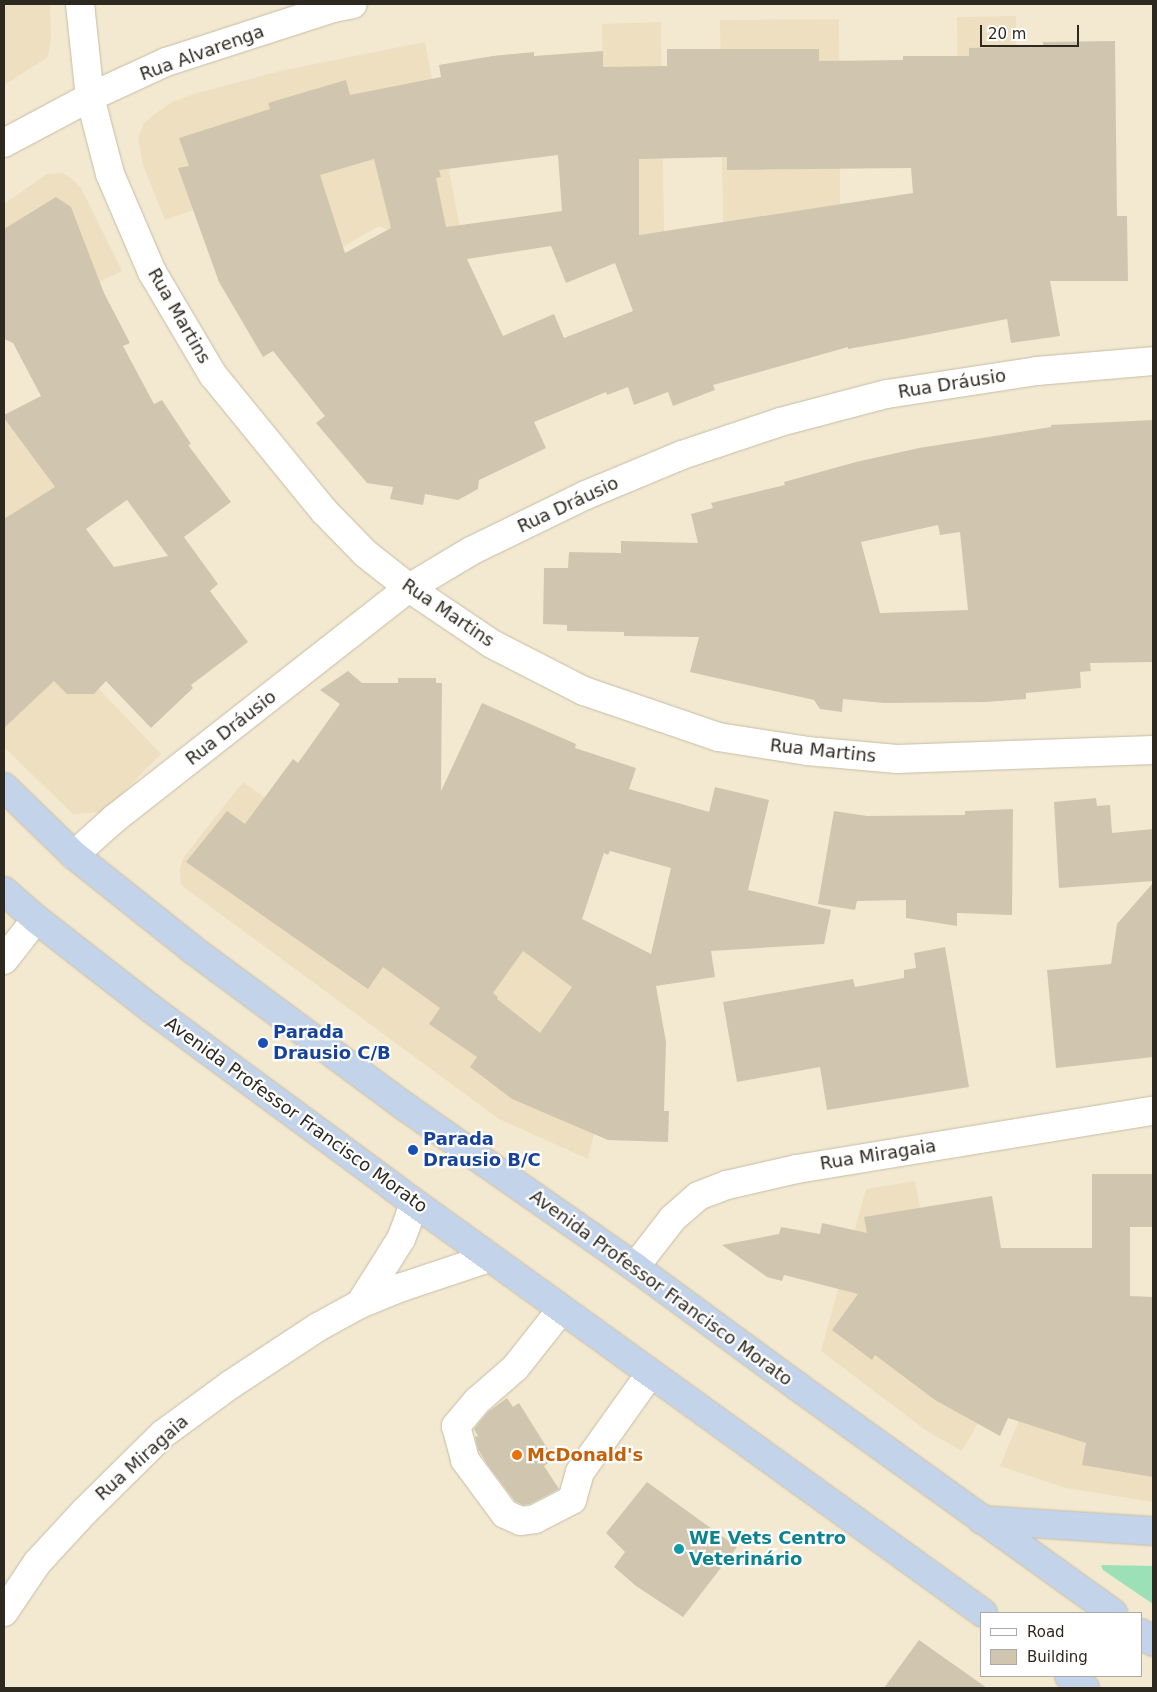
<!DOCTYPE html>
<html>
<head>
<meta charset="utf-8">
<style>
  body { margin:0 }
  #map { position:relative; width:1157px; height:1692px; overflow:hidden; background:#f3e9d1; font-family:"DejaVu Sans",sans-serif }
  div>[style] { position:absolute }
  .built>* { inset:0; background:#eddfc0 }
  .green>* { inset:0; background:#9ce0b8 }
  .building>* { inset:0; background:#d0c6af }
  .roads { filter:drop-shadow(0 0 1px #c6bca5) drop-shadow(0 0 1px #c6bca5) }
  .minor>* { height:28px; margin:-14px; padding:0 14px; transform-origin:14px; border-radius:14px; background:#fff }
  .highway>* { height:28px; margin:-14px; padding:0 14px; transform-origin:14px; border-radius:14px; background:#c3d3ea }
  .dots>* { width:14px; height:14px; translate:-50% -50%; box-sizing:border-box; border:2px solid #fff; border-radius:50% }
  span { translate:-50% -50%; white-space:nowrap; text-align:center; line-height:1.15; -webkit-text-stroke:4.5px #fff; paint-order:stroke }
  .street-label { font-size:18px; color:#2d2920 }
  .transit-label { font-size:18px; color:#164399; font-weight:700 }
  .left { translate:0 -50%; text-align:left }
  .food-label { font-size:18px; color:#c56008; font-weight:700 }
  .culture-label { font-size:18px; color:#0d838f; font-weight:700 }
  .frame { position:absolute; inset:0; border:5px solid #2d2920; pointer-events:none }
  .legend { position:absolute; left:980px; top:1612px; width:162px; height:65px; box-sizing:border-box; background:#fff; border:1px solid #aba9a6; margin:0; padding:6px 9px; list-style:none; font-size:15px; color:#2d2920 }
  .legend li { display:flex; align-items:center; gap:10px; height:25px }
  .legend b { width:25px; border:1px solid #aba9a6 }
  .scale { position:absolute; left:980px; top:25px; width:99px; height:22px; box-sizing:border-box; border:2px solid #2d2920; border-top:0; padding-left:6px; font-size:15px; line-height:18px; white-space:nowrap; color:#2d2920; -webkit-text-stroke:4px #fff; paint-order:stroke }
</style>
</head>
<body>
<div id="map">
  <div class="built">
    <div style="clip-path:polygon(4px 4px,50px 4px,51px 38px,48px 57px,4px 85px)"></div>
    <div style="clip-path:polygon(1016px 16px,1018px 179px,959px 189px,957px 17px)"></div>
    <div style="clip-path:polygon(839px 19px,840px 206px,723px 222px,720px 20px)"></div>
    <div style="clip-path:polygon(661px 22px,664px 231px,606px 239px,602px 24px)"></div>
    <div style="clip-path:polygon(425px 42px,466px 260px,379px 226px,295px 275px,193px 210px,165px 220px,143px 165px,138px 138px,144px 123px,156px 113px,172px 102px,194px 94px,280px 71px)"></div>
    <div style="clip-path:polygon(62px 173px,71px 178px,81px 188px,122px 271px,34px 313px,4px 272px,4px 204px,47px 174px)"></div>
    <div style="clip-path:polygon(4px 418px,86px 529px,80px 669px,161px 754px,104px 812px,73px 814px,4px 747px)"></div>
    <div style="clip-path:polygon(243px 782px,286px 813px,519px 887px,638px 947px,588px 1159px,499px 1119px,181px 885px,180px 868px,183px 858px)"></div>
    <div style="clip-path:polygon(915px 1181px,927px 1245px,1044px 1307px,962px 1451px,928px 1432px,821px 1351px,866px 1189px)"></div>
    <div style="clip-path:polygon(1065px 1310px,1153px 1322px,1153px 1502px,1066px 1488px,1000px 1466px)"></div>
  </div>
  <div class="green">
    <div style="clip-path:polygon(1103px 1565px,1153px 1566px,1153px 1604px,1103px 1570px,1101px 1566px)"></div>
  </div>
  <div class="building">
    <div style="clip-path:polygon(evenodd,1115px 41px,1117px 216px,1127px 216px,1128px 281px,1050px 281px,1060px 336px,1011px 343px,1007px 319px,904px 339px,848px 349px,848px 347px,713px 385px,715px 390px,673px 406px,668px 392px,634px 405px,628px 387px,607px 395px,606px 392px,534px 422px,546px 448px,479px 480px,478px 489px,458px 500px,425px 494px,423px 505px,390px 499px,393px 487px,367px 483px,316px 423px,325px 416px,273px 351px,263px 357px,219px 282px,178px 168px,189px 166px,179px 138px,270px 109px,268px 103px,346px 80px,350px 95px,441px 77px,439px 65px,493px 56px,534px 52px,534px 56px,603px 51px,603px 67px,667px 66px,667px 49px,819px 49px,819px 61px,903px 60px,903px 56px,969px 56px,969px 48px,1043px 46px,1043px 42px,1115px 41px,558px 155px,562px 211px,446px 227px,436px 178px,441px 177px,439px 170px,558px 155px,1115px 41px,727px 157px,727px 170px,911px 168px,913px 193px,639px 235px,639px 159px,727px 157px,1115px 41px,374px 159px,391px 228px,345px 253px,320px 175px,374px 159px,1115px 41px,551px 246px,566px 283px,615px 263px,633px 311px,564px 338px,554px 314px,503px 336px,467px 259px,551px 246px)"></div>
    <div style="clip-path:polygon(evenodd,56px 197px,71px 207px,104px 293px,130px 343px,123px 346px,154px 404px,162px 400px,191px 444px,188px 445px,231px 502px,184px 537px,218px 584px,210px 591px,248px 642px,191px 685px,193px 688px,151px 728px,106px 681px,94px 694px,67px 694px,54px 681px,4px 728px,4px 519px,55px 487px,4px 418px,4px 415px,41px 396px,13px 343px,4px 339px,4px 229px,56px 197px,127px 500px,168px 556px,114px 567px,86px 529px,127px 500px)"></div>
    <div style="clip-path:polygon(evenodd,1153px 420px,1153px 662px,1090px 663px,1091px 671px,1080px 672px,1081px 688px,1026px 693px,1026px 699px,986px 702px,884px 703px,843px 699px,842px 712px,820px 709px,814px 700px,690px 672px,699px 637px,624px 636px,624px 632px,567px 631px,567px 625px,543px 624px,544px 568px,568px 568px,569px 552px,621px 553px,621px 541px,698px 543px,691px 514px,713px 508px,711px 503px,785px 485px,784px 482px,856px 462px,919px 448px,1051px 427px,1051px 425px,1153px 420px,938px 525px,940px 535px,960px 532px,968px 610px,880px 613px,861px 542px,938px 525px)"></div>
    <div style="clip-path:polygon(evenodd,348px 671px,362px 683px,398px 683px,398px 678px,436px 678px,436px 683px,442px 683px,441px 791px,482px 703px,576px 744px,575px 748px,636px 768px,629px 789px,709px 812px,715px 787px,769px 800px,748px 890px,831px 910px,824px 944px,711px 951px,715px 977px,656px 986px,666px 1042px,664px 1111px,669px 1111px,668px 1142px,608px 1140px,512px 1099px,470px 1067px,477px 1057px,429px 1024px,440px 1008px,383px 967px,368px 989px,186px 862px,227px 811px,245px 824px,293px 759px,298px 763px,340px 704px,320px 690px,348px 671px,610px 851px,671px 868px,651px 954px,582px 919px,604px 853px,608px 855px,610px 851px,348px 671px,523px 951px,572px 987px,540px 1033px,497px 999px,498px 997px,493px 993px,523px 951px)"></div>
    <div style="clip-path:polygon(1096px 798px,1097px 806px,1110px 805px,1112px 833px,1153px 829px,1153px 881px,1059px 888px,1054px 802px)"></div>
    <div style="clip-path:polygon(1013px 809px,1012px 915px,957px 913px,957px 926px,906px 918px,906px 900px,857px 901px,855px 910px,818px 904px,834px 811px,867px 816px,965px 815px,965px 811px)"></div>
    <div style="clip-path:polygon(1153px 883px,1153px 1057px,1056px 1068px,1047px 970px,1111px 964px,1117px 924px)"></div>
    <div style="clip-path:polygon(945px 947px,969px 1087px,827px 1110px,820px 1067px,737px 1082px,723px 1002px,853px 979px,855px 987px,904px 978px,904px 970px,916px 968px,914px 953px)"></div>
    <div style="clip-path:polygon(1092px 1174px,1153px 1174px,1153px 1227px,1130px 1227px,1130px 1296px,1153px 1297px,1153px 1477px,1082px 1465px,1086px 1443px,1008px 1418px,1000px 1436px,935px 1400px,875px 1355px,872px 1360px,832px 1330px,858px 1294px,784px 1275px,782px 1281px,767px 1277px,722px 1245px,779px 1234px,781px 1227px,820px 1234px,822px 1223px,867px 1233px,864px 1217px,992px 1196px,1001px 1248px,1092px 1248px)"></div>
    <div style="clip-path:polygon(507px 1398px,513px 1407px,519px 1403px,554px 1459px,544px 1466px,559px 1489px,530px 1504px,523px 1505px,515px 1501px,487px 1464px,478px 1449px,475px 1437px,478px 1436px,474px 1429px,488px 1412px)"></div>
    <div style="clip-path:polygon(647px 1482px,737px 1547px,683px 1617px,636px 1586px,614px 1567px,625px 1552px,606px 1533px)"></div>
    <div style="clip-path:polygon(919px 1640px,987px 1688px,884px 1688px)"></div>
  </div>
  <div class="roads">
    <div class="minor">
      <div style="left:80px;top:4px;width:94px;rotate:83.9deg"></div>
      <div style="left:90px;top:97px;width:80px;rotate:75.4deg"></div>
      <div style="left:110px;top:174px;width:107px;rotate:66.8deg"></div>
      <div style="left:152px;top:272px;width:120px;rotate:59.4deg"></div>
      <div style="left:213px;top:375px;width:176px;rotate:50.8deg"></div>
      <div style="left:324px;top:511px;width:60px;rotate:45.7deg"></div>
      <div style="left:366px;top:554px;width:55px;rotate:38.3deg"></div>
      <div style="left:409px;top:588px;width:100px;rotate:34deg"></div>
      <div style="left:492px;top:644px;width:103px;rotate:27.1deg"></div>
      <div style="left:584px;top:691px;width:142px;rotate:18.9deg"></div>
      <div style="left:718px;top:737px;width:90px;rotate:8.9deg"></div>
      <div style="left:807px;top:751px;width:90px;rotate:5.1deg"></div>
      <div style="left:897px;top:759px;width:256px;rotate:-2deg"></div>
      <div style="left:4px;top:143px;width:98px;rotate:-28.1deg"></div>
      <div style="left:90px;top:97px;width:84px;rotate:-24.7deg"></div>
      <div style="left:166px;top:62px;width:176px;rotate:-17.9deg"></div>
      <div style="left:333px;top:8px;width:20px;rotate:-11deg"></div>
      <div style="left:74px;top:855px;width:54px;rotate:-42deg"></div>
      <div style="left:114px;top:819px;width:375px;rotate:-38.1deg"></div>
      <div style="left:409px;top:588px;width:72px;rotate:-30.8deg"></div>
      <div style="left:471px;top:551px;width:128px;rotate:-26deg"></div>
      <div style="left:586px;top:495px;width:104px;rotate:-22.6deg"></div>
      <div style="left:682px;top:455px;width:103px;rotate:-18.6deg"></div>
      <div style="left:780px;top:422px;width:111px;rotate:-14.7deg"></div>
      <div style="left:887px;top:394px;width:152px;rotate:-8.7deg"></div>
      <div style="left:1037px;top:371px;width:116px;rotate:-4.9deg"></div>
      <div style="left:4px;top:960px;width:52px;rotate:-52deg"></div>
      <div style="left:635px;top:1267px;width:62px;rotate:-52.2deg"></div>
      <div style="left:673px;top:1218px;width:33px;rotate:-41deg"></div>
      <div style="left:698px;top:1196px;width:31px;rotate:-21deg"></div>
      <div style="left:727px;top:1185px;width:72px;rotate:-12.9deg"></div>
      <div style="left:797px;top:1169px;width:361px;rotate:-9.3deg"></div>
      <div style="left:360px;top:1304px;width:77px;rotate:-57.8deg"></div>
      <div style="left:401px;top:1239px;width:25px;rotate:-69deg"></div>
      <div style="left:410px;top:1216px;width:14px;rotate:-78deg"></div>
      <div style="left:561px;top:1310px;width:74px;rotate:128.4deg"></div>
      <div style="left:515px;top:1368px;width:50px;rotate:139deg"></div>
      <div style="left:477px;top:1401px;width:33px;rotate:130deg"></div>
      <div style="left:456px;top:1426px;width:35px;rotate:75deg"></div>
      <div style="left:465px;top:1460px;width:67px;rotate:53.5deg"></div>
      <div style="left:505px;top:1514px;width:17px;rotate:24deg"></div>
      <div style="left:521px;top:1521px;width:14px;rotate:-8deg"></div>
      <div style="left:535px;top:1519px;width:42px;rotate:-27.2deg"></div>
      <div style="left:572px;top:1500px;width:29px;rotate:-74deg"></div>
      <div style="left:580px;top:1472px;width:120px;rotate:-54.5deg"></div>
      <div style="left:4px;top:1612px;width:59px;rotate:-56deg"></div>
      <div style="left:37px;top:1563px;width:69px;rotate:-47.3deg"></div>
      <div style="left:84px;top:1512px;width:111px;rotate:-44.6deg"></div>
      <div style="left:163px;top:1434px;width:83px;rotate:-36.2deg"></div>
      <div style="left:230px;top:1385px;width:105px;rotate:-33.4deg"></div>
      <div style="left:318px;top:1327px;width:48px;rotate:-28.7deg"></div>
      <div style="left:360px;top:1304px;width:45px;rotate:-22deg"></div>
      <div style="left:402px;top:1287px;width:92px;rotate:-18.4deg"></div>
    </div>
    <div class="highway">
      <div style="left:4px;top:787px;width:98px;rotate:44.2deg"></div>
      <div style="left:74px;top:855px;width:151px;rotate:38.5deg"></div>
      <div style="left:192px;top:949px;width:267px;rotate:36.5deg"></div>
      <div style="left:407px;top:1108px;width:278px;rotate:34.9deg"></div>
      <div style="left:635px;top:1267px;width:201px;rotate:36.3deg"></div>
      <div style="left:797px;top:1386px;width:389px;rotate:35.7deg"></div>
      <div style="left:4px;top:891px;width:43px;rotate:41.2deg"></div>
      <div style="left:36px;top:919px;width:148px;rotate:37.9deg"></div>
      <div style="left:153px;top:1010px;width:300px;rotate:36.4deg"></div>
      <div style="left:394px;top:1188px;width:726px;rotate:35.81deg"></div>
      <div style="left:982px;top:1520px;width:171px;rotate:3.7deg"></div>
      <div style="left:1141px;top:1633px;width:15px;rotate:37deg"></div>
      <div style="left:1069px;top:1676px;width:20px;rotate:37deg"></div>
    </div>
  </div>
  <div class="dots">
    <div style="left:263px;top:1043px;background:#1a4fb4"></div>
    <div style="left:413px;top:1150px;background:#1a4fb4"></div>
    <div style="left:517px;top:1455px;background:#e8710a"></div>
    <div style="left:679px;top:1549px;background:#0f9aa8"></div>
  </div>
  <div class="street-label">
    <span style="left:202px;top:53px;rotate:-20deg">Rua Alvarenga</span>
    <span style="left:179px;top:316px;rotate:60deg">Rua Martins</span>
    <span style="left:952px;top:384px;rotate:-9deg">Rua Dráusio</span>
    <span style="left:568px;top:505px;rotate:-25deg">Rua Dráusio</span>
    <span style="left:448px;top:613px;rotate:34deg">Rua Martins</span>
    <span style="left:231px;top:728px;rotate:-38deg">Rua Dráusio</span>
    <span style="left:823px;top:751px;rotate:6deg">Rua Martins</span>
    <span style="left:296px;top:1115px;rotate:36deg">Avenida Professor Francisco Morato</span>
    <span style="left:878px;top:1155px;rotate:-9deg">Rua Miragaia</span>
    <span style="left:661px;top:1288px;rotate:36deg">Avenida Professor Francisco Morato</span>
    <span style="left:142px;top:1458px;rotate:-42deg">Rua Miragaia</span>
  </div>
  <div class="transit-label">
    <span class="left" style="left:273px;top:1043px">Parada<br>Drausio C/B</span>
    <span class="left" style="left:423px;top:1150px">Parada<br>Drausio B/C</span>
  </div>
  <div class="food-label">
    <span class="left" style="left:527px;top:1455px">McDonald's</span>
  </div>
  <div class="culture-label">
    <span class="left" style="left:689px;top:1549px">WE Vets Centro<br>Veterinário</span>
  </div>
  <div class="frame"></div>
  <ul class="legend">
  <li><b style="height:6px;background:#fff"></b>Road</li>
  <li><b style="height:14px;background:#d0c6af"></b>Building</li>
  </ul>
  <div class="scale">20 m</div>
</div>
</body>
</html>
